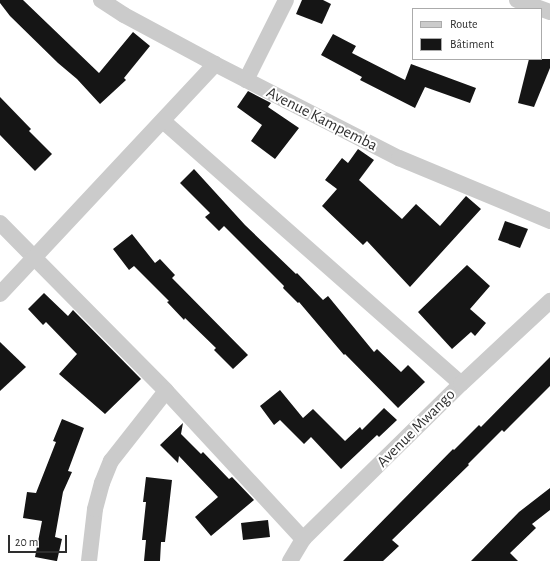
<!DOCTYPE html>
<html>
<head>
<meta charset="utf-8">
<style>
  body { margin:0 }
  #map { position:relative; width:550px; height:561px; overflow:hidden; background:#fff; font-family:"Alegreya Sans",sans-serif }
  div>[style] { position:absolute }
  .building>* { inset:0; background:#151515 }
  .minor>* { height:16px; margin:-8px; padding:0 8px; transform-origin:8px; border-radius:8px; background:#cbcbcb }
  span { translate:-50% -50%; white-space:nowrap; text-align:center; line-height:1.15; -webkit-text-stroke:4px #fff; paint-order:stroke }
  .street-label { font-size:16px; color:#2e2e2e }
  .legend { position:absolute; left:412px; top:8px; width:130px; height:52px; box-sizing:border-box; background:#fff; border:1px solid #ababab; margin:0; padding:5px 7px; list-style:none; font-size:12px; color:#2e2e2e }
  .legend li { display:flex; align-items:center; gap:8px; height:20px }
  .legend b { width:20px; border:1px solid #ababab }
  .scale { position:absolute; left:8px; top:535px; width:59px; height:18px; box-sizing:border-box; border:2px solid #2e2e2e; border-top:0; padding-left:5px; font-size:12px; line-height:14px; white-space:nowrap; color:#2e2e2e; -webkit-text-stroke:3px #fff; paint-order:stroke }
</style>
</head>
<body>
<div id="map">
  <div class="building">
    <div style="clip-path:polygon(0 0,23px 0,99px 73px,133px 32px,150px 46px,124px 78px,126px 80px,100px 104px,77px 79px,58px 63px,10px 16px,0 3px)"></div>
    <div style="clip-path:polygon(302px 0,323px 0,331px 4px,322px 24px,296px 14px)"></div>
    <div style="clip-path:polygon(333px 34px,356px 46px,352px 53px,405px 80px,411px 64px,476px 88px,470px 103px,425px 87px,415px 108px,360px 80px,362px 77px,321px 55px)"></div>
    <div style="clip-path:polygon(529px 59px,550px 59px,550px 68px,534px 107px,518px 103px)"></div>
    <div style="clip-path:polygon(248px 91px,271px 103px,268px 107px,299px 128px,275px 159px,251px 141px,262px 125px,237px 107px)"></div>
    <div style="clip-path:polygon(0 97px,31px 129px,29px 131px,52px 154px,35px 171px,0 135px)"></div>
    <div style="clip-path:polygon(358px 149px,374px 160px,359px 180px,402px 219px,416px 204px,440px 226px,466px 196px,481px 209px,410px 287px,367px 241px,363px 245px,322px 206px,337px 189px,325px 180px,342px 158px,348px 163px)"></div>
    <div style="clip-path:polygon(194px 169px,245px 225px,296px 274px,297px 273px,323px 300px,328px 296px,374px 352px,377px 349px,401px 372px,408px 365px,425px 382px,398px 408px,345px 354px,344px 355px,299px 302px,298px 303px,283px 288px,284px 286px,224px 226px,219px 231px,205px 217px,210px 213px,180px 183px)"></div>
    <div style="clip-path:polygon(505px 221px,528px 229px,520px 248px,498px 240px)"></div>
    <div style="clip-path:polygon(132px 234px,155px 263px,160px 259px,175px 275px,172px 278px,248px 355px,233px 369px,214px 350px,216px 348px,185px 318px,184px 320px,167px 302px,169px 301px,134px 266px,129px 270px,113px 249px)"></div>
    <div style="clip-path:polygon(467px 265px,490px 286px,470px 309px,486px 323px,475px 336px,471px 332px,452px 349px,418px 312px)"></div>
    <div style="clip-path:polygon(44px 293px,68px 316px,73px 310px,141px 379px,105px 414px,59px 374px,77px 354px,46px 322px,43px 325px,28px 309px)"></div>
    <div style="clip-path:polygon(0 342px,26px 367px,0 391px)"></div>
    <div style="clip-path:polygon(550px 357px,550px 386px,504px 432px,502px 430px,468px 464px,469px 465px,392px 540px,399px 546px,383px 561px,343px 561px,453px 449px,454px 450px,479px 425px,481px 427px)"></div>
    <div style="clip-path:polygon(280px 390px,303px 418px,313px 409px,345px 441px,360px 427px,362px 430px,384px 408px,397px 420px,379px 437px,377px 435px,341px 469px,311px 437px,304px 444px,280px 420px,274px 425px,260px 406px)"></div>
    <div style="clip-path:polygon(62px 419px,84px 428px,68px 471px,72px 472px,63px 492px,55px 537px,62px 539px,57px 561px,56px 561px,35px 557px,42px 521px,23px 518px,27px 492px,36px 493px,56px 442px,53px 441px)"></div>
    <div style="clip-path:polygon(183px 423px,181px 434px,201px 454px,203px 452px,229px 479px,232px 477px,254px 500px,211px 536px,195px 517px,218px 497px,179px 456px,178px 463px,160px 445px)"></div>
    <div style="clip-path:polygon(146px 477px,172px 480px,165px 542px,161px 542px,160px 561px,144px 561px,146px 540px,142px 540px,146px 502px,143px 502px)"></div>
    <div style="clip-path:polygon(550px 488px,550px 510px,532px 524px,536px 528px,510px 553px,518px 561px,471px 561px,519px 512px)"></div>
    <div style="clip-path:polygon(268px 520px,270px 537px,243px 540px,241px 523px)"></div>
  </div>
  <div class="minor">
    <div style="left:101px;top:0;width:27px;rotate:33deg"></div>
    <div style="left:124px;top:15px;width:103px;rotate:28.3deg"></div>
    <div style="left:215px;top:64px;width:207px;rotate:27.1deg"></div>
    <div style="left:399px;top:158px;width:164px;rotate:22.6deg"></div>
    <div style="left:517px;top:0;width:35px;rotate:20deg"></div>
    <div style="left:246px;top:80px;width:89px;rotate:-63.4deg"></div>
    <div style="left:163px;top:121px;width:397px;rotate:41.4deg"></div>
    <div style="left:0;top:223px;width:236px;rotate:45.3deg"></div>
    <div style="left:166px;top:391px;width:202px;rotate:47.2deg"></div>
    <div style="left:0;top:294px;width:315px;rotate:-46.9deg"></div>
    <div style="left:89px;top:561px;width:52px;rotate:-83.4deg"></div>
    <div style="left:95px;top:509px;width:27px;rotate:-75deg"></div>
    <div style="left:102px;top:483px;width:24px;rotate:-68deg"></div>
    <div style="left:111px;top:461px;width:89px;rotate:-51.8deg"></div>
    <div style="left:290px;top:561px;width:26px;rotate:-59deg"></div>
    <div style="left:303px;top:539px;width:221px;rotate:-44.5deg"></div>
    <div style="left:461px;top:384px;width:122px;rotate:-43deg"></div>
  </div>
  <div class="street-label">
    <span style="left:322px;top:119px;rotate:27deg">Avenue Kampemba</span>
    <span style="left:416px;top:428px;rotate:-45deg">Avenue Mwango</span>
  </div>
  <ul class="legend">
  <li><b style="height:5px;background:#cbcbcb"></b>Route</li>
  <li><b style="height:11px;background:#151515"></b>Bâtiment</li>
  </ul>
  <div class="scale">20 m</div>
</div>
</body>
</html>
